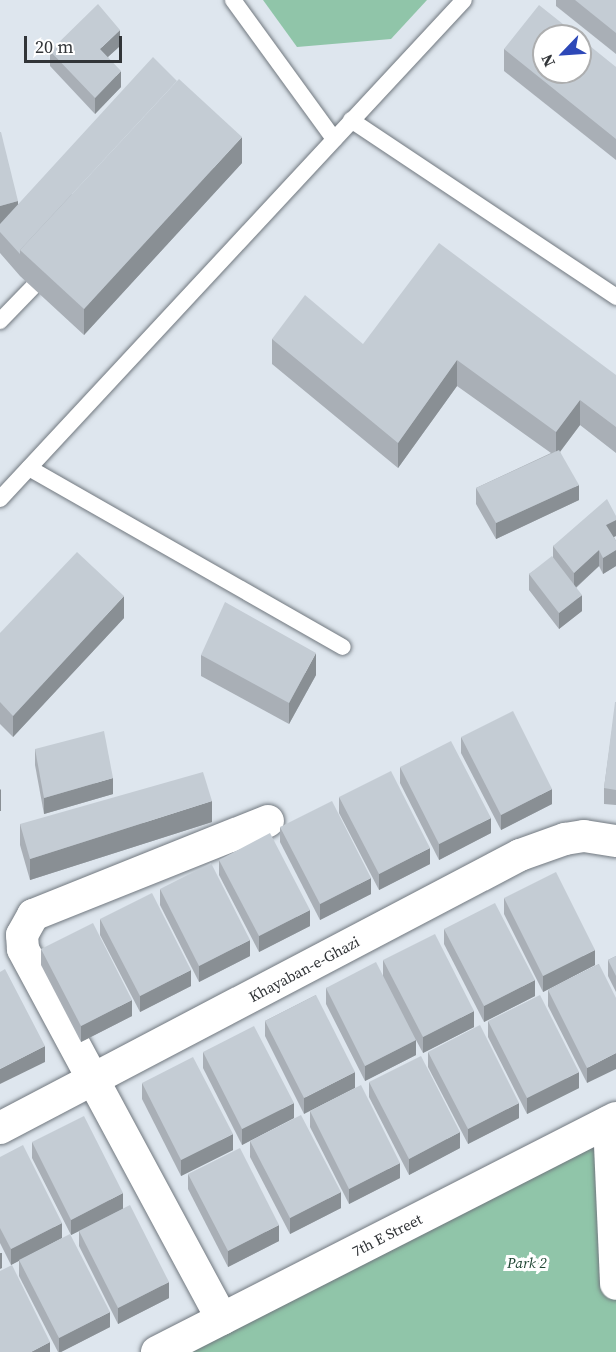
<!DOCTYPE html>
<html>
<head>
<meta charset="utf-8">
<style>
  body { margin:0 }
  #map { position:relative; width:616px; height:1352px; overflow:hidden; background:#dee6ee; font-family:"Source Serif 4",serif }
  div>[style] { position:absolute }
  .green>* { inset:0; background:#90c5a9 }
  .roads { filter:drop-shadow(0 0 2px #71787f) drop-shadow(0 0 2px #71787f) }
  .lane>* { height:16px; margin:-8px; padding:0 8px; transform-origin:8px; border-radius:8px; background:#fff }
  .street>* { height:32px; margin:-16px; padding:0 16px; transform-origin:16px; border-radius:16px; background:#fff }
  .wall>* { inset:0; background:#a9afb6 }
  .shaded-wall>* { inset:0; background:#898f94 }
  .building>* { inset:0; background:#c4ccd4 }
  span { translate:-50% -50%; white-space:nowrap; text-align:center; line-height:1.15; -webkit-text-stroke:6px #fff; paint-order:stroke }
  .street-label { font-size:15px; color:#323538 }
  .park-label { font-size:15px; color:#1e4532; font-style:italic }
  .north { position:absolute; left:532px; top:24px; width:60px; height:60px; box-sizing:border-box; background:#fff; border:2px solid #adaeaf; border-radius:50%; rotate:245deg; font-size:16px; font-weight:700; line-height:24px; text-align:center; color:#323538 }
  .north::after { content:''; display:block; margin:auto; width:21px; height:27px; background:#2d48b8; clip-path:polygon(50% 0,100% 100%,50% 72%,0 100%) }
  .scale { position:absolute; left:24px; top:36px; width:98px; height:27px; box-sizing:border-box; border:3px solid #323538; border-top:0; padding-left:8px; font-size:18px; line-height:21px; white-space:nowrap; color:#323538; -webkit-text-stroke:4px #fff; paint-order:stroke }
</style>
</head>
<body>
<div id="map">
  <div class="green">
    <div style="clip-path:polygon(263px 0,427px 0,391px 39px,297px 47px)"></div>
    <div style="clip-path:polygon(609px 1122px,616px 1230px,616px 1352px,156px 1352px)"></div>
  </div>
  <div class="roads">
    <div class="lane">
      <div style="left:233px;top:0;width:172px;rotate:54deg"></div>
      <div style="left:351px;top:120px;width:319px;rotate:33.7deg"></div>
      <div style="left:0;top:321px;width:47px;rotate:-45.9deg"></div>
      <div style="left:29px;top:468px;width:361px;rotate:29.7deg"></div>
      <div style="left:0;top:499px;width:681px;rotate:-47.08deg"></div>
    </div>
    <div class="street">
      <div style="left:609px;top:1122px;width:162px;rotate:87.5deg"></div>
      <div style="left:0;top:1128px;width:587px;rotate:-27.7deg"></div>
      <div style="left:520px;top:855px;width:48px;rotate:-19.6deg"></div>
      <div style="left:565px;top:839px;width:19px;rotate:-9deg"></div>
      <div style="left:584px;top:836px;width:32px;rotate:9deg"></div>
      <div style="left:222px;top:1319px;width:420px;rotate:-118.3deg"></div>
      <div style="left:23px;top:949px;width:14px;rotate:-94deg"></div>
      <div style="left:22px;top:935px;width:23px;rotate:-61deg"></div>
      <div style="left:33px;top:915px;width:253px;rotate:-21.8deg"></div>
      <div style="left:157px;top:1352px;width:515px;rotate:-27.01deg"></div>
    </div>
  </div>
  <div class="wall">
    <div style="clip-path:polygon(556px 0,616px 0,616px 54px,556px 6px)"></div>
    <div style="clip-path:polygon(120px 46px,108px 57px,121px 87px,95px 114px,50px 66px,50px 51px)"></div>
    <div style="clip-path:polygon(504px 49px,616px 67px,616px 160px,504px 71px)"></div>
    <div style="clip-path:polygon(0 132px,18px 204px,242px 163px,84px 335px,20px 276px,0 253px)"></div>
    <div style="clip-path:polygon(272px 339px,363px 344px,616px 375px,616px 453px,580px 425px,560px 452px,579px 500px,496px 539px,476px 504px,476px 488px,551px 453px,457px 386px,398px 468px,272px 364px)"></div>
    <div style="clip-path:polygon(616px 516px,616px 536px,614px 537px,616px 541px,616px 566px,603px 574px,599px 566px,576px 588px,582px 611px,559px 629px,529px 590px,529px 574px,553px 558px,553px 546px)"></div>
    <div style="clip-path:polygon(124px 618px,13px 737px,0 724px,0 633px)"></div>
    <div style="clip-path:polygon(201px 655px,316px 675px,289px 724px,201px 676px)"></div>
    <div style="clip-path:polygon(616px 702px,616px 805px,604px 804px,604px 788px)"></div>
    <div style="clip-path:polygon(461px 737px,552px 804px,501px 830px,461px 753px)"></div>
    <div style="clip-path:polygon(35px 749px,113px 794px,44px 814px,35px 765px)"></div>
    <div style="clip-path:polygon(400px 767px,491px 833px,439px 860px,400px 783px)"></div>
    <div style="clip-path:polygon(339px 797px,430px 864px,379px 890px,339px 813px)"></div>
    <div style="clip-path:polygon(212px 822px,30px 880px,20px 845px,20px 824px)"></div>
    <div style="clip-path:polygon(280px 827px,371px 894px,320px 920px,280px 842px)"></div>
    <div style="clip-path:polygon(219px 860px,310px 926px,259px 952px,219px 875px)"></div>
    <div style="clip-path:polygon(160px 889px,250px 956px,199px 982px,160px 905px)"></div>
    <div style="clip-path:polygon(504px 898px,595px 965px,543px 992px,504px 914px)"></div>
    <div style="clip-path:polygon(100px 919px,191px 986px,140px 1012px,100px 935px)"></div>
    <div style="clip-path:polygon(444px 929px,535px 996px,484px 1022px,444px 944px)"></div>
    <div style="clip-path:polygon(41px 949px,132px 1016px,81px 1042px,41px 965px)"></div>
    <div style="clip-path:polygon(616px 956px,616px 992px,608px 976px,608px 960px)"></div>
    <div style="clip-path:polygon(383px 960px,474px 1027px,423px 1053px,416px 1040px,416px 1055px,365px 1081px,326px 1004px,326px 988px,383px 976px)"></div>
    <div style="clip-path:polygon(599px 964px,587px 1083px,548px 1006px,548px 990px)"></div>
    <div style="clip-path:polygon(316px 995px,304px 1114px,265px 1036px,265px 1021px)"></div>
    <div style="clip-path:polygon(488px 1021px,579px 1088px,527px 1114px,488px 1037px)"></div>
    <div style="clip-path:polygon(203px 1052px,294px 1118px,242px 1145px,203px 1068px)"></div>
    <div style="clip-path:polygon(428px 1052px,519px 1118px,468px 1144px,428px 1067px)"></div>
    <div style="clip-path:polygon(369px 1082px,460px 1148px,409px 1175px,369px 1097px)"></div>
    <div style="clip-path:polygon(142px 1083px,233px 1150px,181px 1176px,142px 1099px)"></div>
    <div style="clip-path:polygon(310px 1111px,400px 1178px,349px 1204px,310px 1127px)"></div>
    <div style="clip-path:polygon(250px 1141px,341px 1208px,290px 1234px,250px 1157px)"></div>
    <div style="clip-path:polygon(32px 1142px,123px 1209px,169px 1298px,118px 1324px,79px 1246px,79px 1231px,71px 1235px,32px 1158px)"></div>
    <div style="clip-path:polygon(0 1157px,62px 1238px,11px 1265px,0 1243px)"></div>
    <div style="clip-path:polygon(188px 1174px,279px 1241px,228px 1267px,188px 1189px)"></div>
    <div style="clip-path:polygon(19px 1260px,110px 1327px,61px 1352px,58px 1352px,19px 1276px)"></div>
  </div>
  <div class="shaded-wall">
    <div style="clip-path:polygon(120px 30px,120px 46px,100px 64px,100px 49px)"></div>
    <div style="clip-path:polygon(121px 71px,121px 87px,95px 114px,95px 98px)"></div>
    <div style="clip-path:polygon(242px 137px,242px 163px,84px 335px,84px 309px)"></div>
    <div style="clip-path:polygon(18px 201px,18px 222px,0 227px,0 206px)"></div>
    <div style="clip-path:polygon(457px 360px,457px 386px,398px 468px,398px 443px)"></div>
    <div style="clip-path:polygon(580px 400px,580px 425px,556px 457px,556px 432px)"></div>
    <div style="clip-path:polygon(579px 485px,579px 500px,496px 539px,496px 523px)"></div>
    <div style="clip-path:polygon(616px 520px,616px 536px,606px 540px,606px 525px)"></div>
    <div style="clip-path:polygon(599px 550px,599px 566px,574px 589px,574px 573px)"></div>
    <div style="clip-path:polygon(616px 550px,616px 566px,603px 574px,603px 558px)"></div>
    <div style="clip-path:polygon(582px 595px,582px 611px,559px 629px,559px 613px)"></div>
    <div style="clip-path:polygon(124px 596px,124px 618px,13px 737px,13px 716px)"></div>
    <div style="clip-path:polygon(316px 653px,316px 675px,289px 724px,289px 703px)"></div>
    <div style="clip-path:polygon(113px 778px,113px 794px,44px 814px,44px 798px)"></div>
    <div style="clip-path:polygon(1px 789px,1px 811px,0 811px,0 790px)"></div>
    <div style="clip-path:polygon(552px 789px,552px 804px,501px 830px,501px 815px)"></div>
    <div style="clip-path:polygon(212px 801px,212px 822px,30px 880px,30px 859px)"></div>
    <div style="clip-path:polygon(491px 818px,491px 833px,439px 860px,439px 844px)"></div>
    <div style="clip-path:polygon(430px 848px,430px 864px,379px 890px,379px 874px)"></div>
    <div style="clip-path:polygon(371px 878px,371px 894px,320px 920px,320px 904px)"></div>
    <div style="clip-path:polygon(310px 910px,310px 926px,259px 952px,259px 936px)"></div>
    <div style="clip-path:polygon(250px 940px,250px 956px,199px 982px,199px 966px)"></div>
    <div style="clip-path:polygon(595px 950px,595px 965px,543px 992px,543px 976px)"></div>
    <div style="clip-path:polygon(191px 970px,191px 986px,140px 1012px,140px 996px)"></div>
    <div style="clip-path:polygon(535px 980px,535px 996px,484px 1022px,484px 1006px)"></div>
    <div style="clip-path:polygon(132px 1000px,132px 1016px,81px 1042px,81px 1026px)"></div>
    <div style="clip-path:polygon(474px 1011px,474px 1027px,423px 1053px,423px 1037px)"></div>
    <div style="clip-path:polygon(416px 1040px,416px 1055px,365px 1081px,365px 1066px)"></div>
    <div style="clip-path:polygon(45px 1046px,45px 1062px,0 1084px,0 1069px)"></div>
    <div style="clip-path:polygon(616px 1053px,616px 1069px,587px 1083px,587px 1068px)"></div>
    <div style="clip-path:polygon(355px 1072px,355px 1088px,304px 1114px,304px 1098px)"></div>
    <div style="clip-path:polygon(579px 1072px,579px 1088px,527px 1114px,527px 1098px)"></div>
    <div style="clip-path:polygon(294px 1103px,294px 1118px,242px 1145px,242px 1129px)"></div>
    <div style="clip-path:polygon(519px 1103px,519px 1118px,468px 1144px,468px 1129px)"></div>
    <div style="clip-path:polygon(460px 1132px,460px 1148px,409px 1175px,409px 1159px)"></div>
    <div style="clip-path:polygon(233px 1134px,233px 1150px,181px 1176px,181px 1160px)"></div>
    <div style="clip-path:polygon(400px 1163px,400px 1178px,349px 1204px,349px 1189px)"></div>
    <div style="clip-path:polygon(341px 1192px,341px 1208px,290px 1234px,290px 1218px)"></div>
    <div style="clip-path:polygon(123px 1193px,123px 1209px,71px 1235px,71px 1220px)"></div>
    <div style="clip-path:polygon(62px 1223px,62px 1238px,11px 1265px,11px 1249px)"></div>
    <div style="clip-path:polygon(279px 1225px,279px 1241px,228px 1267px,228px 1251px)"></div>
    <div style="clip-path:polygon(0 1253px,2px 1253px,2px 1268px,0 1269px)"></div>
    <div style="clip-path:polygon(169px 1282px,169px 1298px,118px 1324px,118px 1308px)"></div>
    <div style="clip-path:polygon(110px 1312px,110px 1327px,61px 1352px,59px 1352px,59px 1338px)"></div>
    <div style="clip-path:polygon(50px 1342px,50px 1352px,31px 1352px)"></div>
  </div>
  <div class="building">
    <div style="clip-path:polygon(575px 0,616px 0,616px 33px)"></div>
    <div style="clip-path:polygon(98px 4px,120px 30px,100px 49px,121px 71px,95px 98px,50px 51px)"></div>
    <div style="clip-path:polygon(539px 5px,578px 36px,544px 36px,544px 72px,580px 72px,580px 38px,616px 67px,616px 139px,504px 49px)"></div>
    <div style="clip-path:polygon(153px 57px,177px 81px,20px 250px,20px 254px,0 232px,0 224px)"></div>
    <div style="clip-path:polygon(179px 79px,242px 137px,84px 309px,20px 250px)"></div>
    <div style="clip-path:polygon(0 132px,1px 132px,18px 201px,0 206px)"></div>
    <div style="clip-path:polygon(439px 243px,616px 375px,616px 427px,580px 400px,556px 432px,457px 360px,398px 443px,272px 339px,305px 295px,363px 344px)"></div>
    <div style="clip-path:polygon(559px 450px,579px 485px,496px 523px,476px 488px)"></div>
    <div style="clip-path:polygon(607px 499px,616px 516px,616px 520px,606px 525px,616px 541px,616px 550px,603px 558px,599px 550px,574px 573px,553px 546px)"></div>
    <div style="clip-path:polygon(77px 552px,124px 596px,13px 716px,0 702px,0 633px)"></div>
    <div style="clip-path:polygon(552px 556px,582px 595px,559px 613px,529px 574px)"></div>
    <div style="clip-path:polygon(225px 602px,316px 653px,289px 703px,201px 655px)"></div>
    <div style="clip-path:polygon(615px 702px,616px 702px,616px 790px,604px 788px)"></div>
    <div style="clip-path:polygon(513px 711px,552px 789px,501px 815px,461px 737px)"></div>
    <div style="clip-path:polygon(104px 731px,113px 778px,44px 798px,35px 749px)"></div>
    <div style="clip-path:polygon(451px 741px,491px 818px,439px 844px,400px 767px)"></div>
    <div style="clip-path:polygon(391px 771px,430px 848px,379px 874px,339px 797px)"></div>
    <div style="clip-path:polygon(203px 772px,212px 801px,30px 859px,20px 824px)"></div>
    <div style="clip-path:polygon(332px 801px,371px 878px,320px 904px,280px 827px)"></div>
    <div style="clip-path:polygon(270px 833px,310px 910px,259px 936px,219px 860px)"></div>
    <div style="clip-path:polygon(211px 863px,250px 940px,199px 966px,160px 889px)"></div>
    <div style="clip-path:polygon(556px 872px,595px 950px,543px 976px,504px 898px)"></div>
    <div style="clip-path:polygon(152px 893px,191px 970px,140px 996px,100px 919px)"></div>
    <div style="clip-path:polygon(495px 903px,535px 980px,484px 1006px,444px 929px)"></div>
    <div style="clip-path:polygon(93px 923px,132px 1000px,81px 1026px,41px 949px)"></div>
    <div style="clip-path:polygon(435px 934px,474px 1011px,423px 1037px,383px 960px)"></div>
    <div style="clip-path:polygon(616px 956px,616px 976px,608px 960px)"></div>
    <div style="clip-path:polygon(376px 962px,416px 1040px,365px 1066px,326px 988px)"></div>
    <div style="clip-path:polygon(599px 964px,616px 998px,616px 1053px,587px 1068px,548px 990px)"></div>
    <div style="clip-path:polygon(5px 969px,45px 1046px,0 1069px,0 972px)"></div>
    <div style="clip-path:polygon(316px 995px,355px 1072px,304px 1098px,265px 1021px)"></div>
    <div style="clip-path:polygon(540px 995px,579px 1072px,527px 1098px,488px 1021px)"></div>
    <div style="clip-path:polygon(480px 1025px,519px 1103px,468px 1129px,428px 1052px)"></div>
    <div style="clip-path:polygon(254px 1026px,294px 1103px,242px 1129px,203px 1052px)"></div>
    <div style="clip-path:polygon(421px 1056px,460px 1132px,409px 1159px,369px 1082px)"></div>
    <div style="clip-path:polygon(193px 1057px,233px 1134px,181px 1160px,142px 1083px)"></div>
    <div style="clip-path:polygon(361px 1085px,400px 1163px,349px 1189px,310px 1111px)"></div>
    <div style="clip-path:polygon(301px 1115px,341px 1192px,290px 1218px,250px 1141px)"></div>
    <div style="clip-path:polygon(84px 1116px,123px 1193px,71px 1220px,32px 1142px)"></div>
    <div style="clip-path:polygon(23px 1145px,62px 1223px,11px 1249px,0 1228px,0 1157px)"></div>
    <div style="clip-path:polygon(240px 1148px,279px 1225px,228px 1251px,188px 1174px)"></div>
    <div style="clip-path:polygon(130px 1205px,169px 1282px,118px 1308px,79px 1231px)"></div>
    <div style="clip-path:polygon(70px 1234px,110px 1312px,59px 1338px,19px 1260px)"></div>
    <div style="clip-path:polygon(12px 1265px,50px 1342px,31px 1352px,0 1352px,0 1271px)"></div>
  </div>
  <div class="street-label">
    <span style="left:304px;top:969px;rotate:-28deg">Khayaban-e-Ghazi</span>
    <span style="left:387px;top:1235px;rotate:-27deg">7th E Street</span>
  </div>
  <div class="park-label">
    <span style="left:527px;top:1263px">Park 2</span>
  </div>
  <div class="north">N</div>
  <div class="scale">20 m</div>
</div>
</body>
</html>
